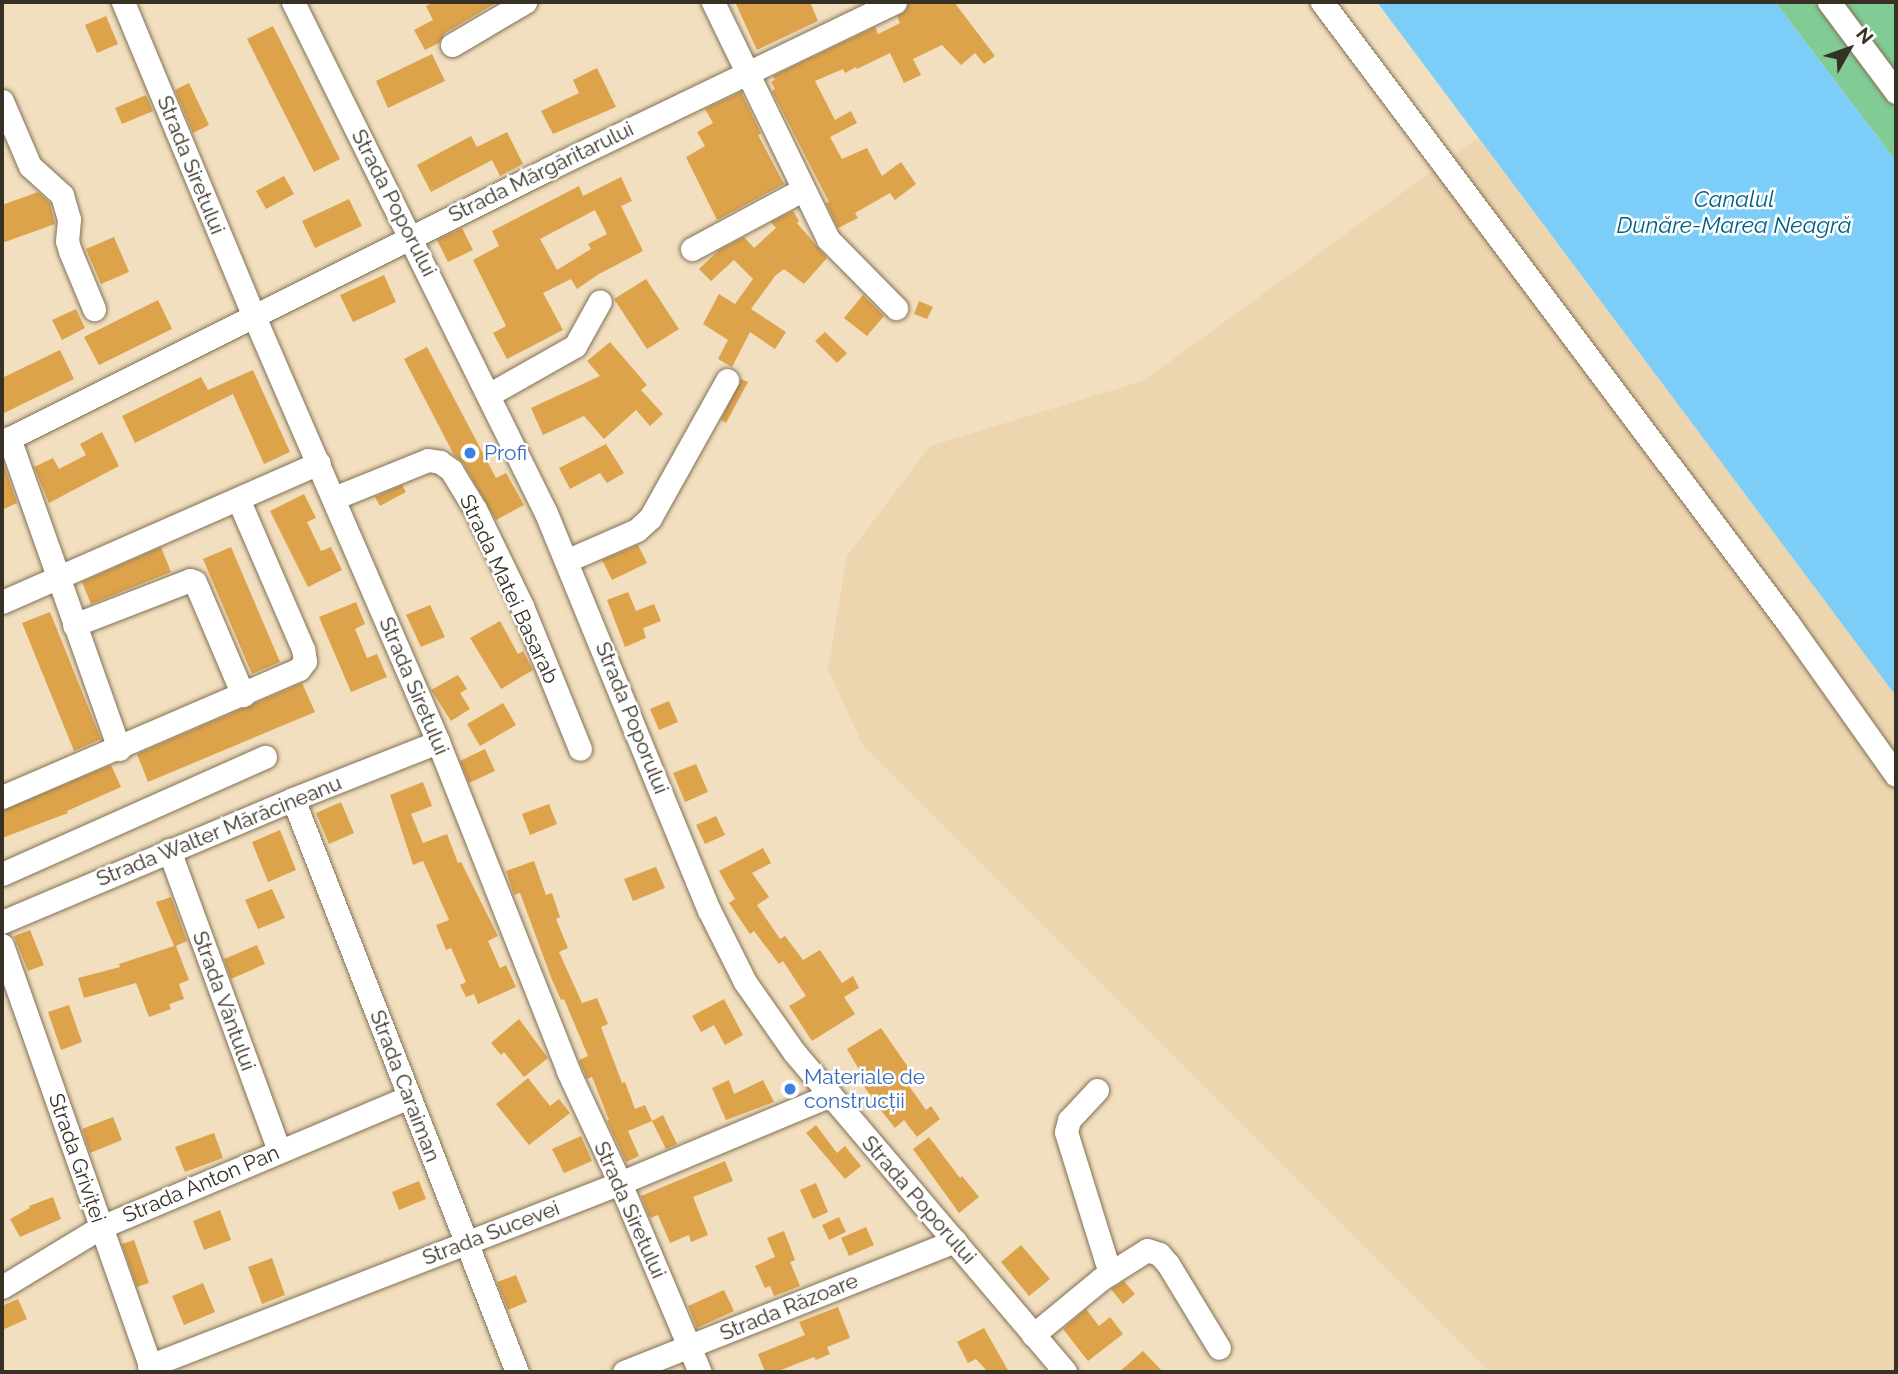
<!DOCTYPE html>
<html>
<head>
<meta charset="utf-8">
<style>
  body { margin:0 }
  #map { position:relative; width:1898px; height:1374px; overflow:hidden; background:#f1dfbf; font-family:Raleway,sans-serif }
  div>[style] { position:absolute }
  .built>* { inset:0; background:#ecd5af }
  .green>* { inset:0; background:#81cc95 }
  .water>* { inset:0; background:#7ccef8 }
  .building>* { inset:0; background:#dda34b }
  .roads { filter:drop-shadow(0 0 2px #817054) drop-shadow(0 0 2px #817054) }
  .minor>* { height:23px; margin:-11.5px; padding:0 11.5px; transform-origin:11.5px; border-radius:11.5px; background:#fff }
  .dots>* { width:19px; height:19px; translate:-50% -50%; box-sizing:border-box; border:4px solid #fff; border-radius:50% }
  span { translate:-50% -50%; white-space:nowrap; text-align:center; line-height:1.15; -webkit-text-stroke:5px #fff; paint-order:stroke }
  .street-label { font-size:21px; color:#373024 }
  .shop-label { font-size:21px; color:#366cbe }
  .left { translate:0 -50%; text-align:left }
  .water-label { font-size:23px; color:#005f81; font-style:italic }
  .frame { position:absolute; inset:0; border:4px solid #373024; pointer-events:none }
  .north { position:absolute; left:1814px; top:14px; width:70px; height:70px; -webkit-text-stroke:5px #fff; paint-order:stroke; rotate:50deg; font-size:19px; font-weight:700; line-height:28px; text-align:center; color:#373024 }
  .north::after { content:''; display:block; margin:auto; width:24px; height:32px; background:#373024; clip-path:polygon(50% 0,100% 100%,50% 72%,0 100%) }
</style>
</head>
<body>
<div id="map">
  <div class="built">
    <div style="clip-path:polygon(1478px 138px,1896px 696px,1896px 1372px,1490px 1372px,862px 744px,828px 669px,847px 556px,930px 446px,1143px 381px)"></div>
  </div>
  <div class="green">
    <div style="clip-path:polygon(1775px 2px,1896px 2px,1896px 161px)"></div>
  </div>
  <div class="water">
    <div style="clip-path:polygon(1377px 2px,1775px 2px,1896px 161px,1896px 696px)"></div>
  </div>
  <div class="building">
    <div style="clip-path:polygon(435px 2px,493px 2px,494px 4px,445px 33px,439px 43px,425px 50px,414px 30px,433px 20px,426px 6px)"></div>
    <div style="clip-path:polygon(735px 2px,810px 2px,818px 21px,757px 50px)"></div>
    <div style="clip-path:polygon(909px 2px,954px 2px,995px 56px,984px 64px,975px 53px,961px 65px,942px 45px,913px 59px,921px 75px,904px 83px,890px 53px,857px 69px,856px 67px,845px 73px,843px 69px,815px 81px,835px 120px,851px 111px,857px 123px,830px 137px,842px 159px,867px 148px,882px 176px,901px 162px,916px 184px,895px 200px,890px 193px,855px 213px,858px 218px,838px 228px,826px 203px,829px 202px,772px 91px,775px 89px,771px 82px,775px 80px,773px 76px,875px 27px,878px 34px,900px 23px,897px 16px,906px 10px)"></div>
    <div style="clip-path:polygon(106px 16px,118px 44px,97px 53px,85px 25px)"></div>
    <div style="clip-path:polygon(273px 26px,340px 159px,314px 172px,247px 39px)"></div>
    <div style="clip-path:polygon(432px 54px,445px 81px,388px 108px,376px 81px)"></div>
    <div style="clip-path:polygon(597px 68px,616px 107px,553px 134px,541px 111px,579px 93px,573px 80px)"></div>
    <div style="clip-path:polygon(189px 83px,209px 125px,193px 133px,175px 90px)"></div>
    <div style="clip-path:polygon(741px 92px,757px 125px,761px 134px,758px 135px,784px 184px,717px 220px,686px 157px,705px 146px,697px 132px,713px 123px,705px 109px)"></div>
    <div style="clip-path:polygon(146px 95px,153px 111px,122px 124px,115px 108px)"></div>
    <div style="clip-path:polygon(507px 132px,523px 164px,500px 176px,492px 160px,431px 192px,417px 165px,471px 136px,477px 147px)"></div>
    <div style="clip-path:polygon(284px 176px,294px 194px,266px 209px,256px 191px)"></div>
    <div style="clip-path:polygon(evenodd,621px 177px,632px 201px,621px 206px,643px 251px,599px 274px,577px 289px,571px 279px,543px 293px,563px 330px,507px 359px,493px 333px,506px 326px,473px 260px,499px 246px,492px 231px,579px 186px,583px 196px,621px 177px,595px 210px,607px 234px,588px 244px,591px 249px,557px 270px,540px 239px,595px 210px)"></div>
    <div style="clip-path:polygon(38px 192px,50px 203px,55px 224px,2px 243px,2px 205px)"></div>
    <div style="clip-path:polygon(349px 199px,362px 226px,315px 248px,302px 221px)"></div>
    <div style="clip-path:polygon(793px 211px,799px 221px,797px 223px,827px 258px,804px 284px,784px 269px,775px 276px,751px 309px,786px 332px,775px 349px,750px 332px,732px 367px,718px 359px,728px 340px,703px 324px,719px 294px,735px 304px,753px 279px,734px 260px,711px 281px,699px 269px,719px 250px,744px 237px,754px 248px,776px 228px,771px 222px)"></div>
    <div style="clip-path:polygon(462px 228px,473px 250px,448px 262px,437px 240px)"></div>
    <div style="clip-path:polygon(114px 237px,129px 272px,101px 284px,86px 249px)"></div>
    <div style="clip-path:polygon(384px 275px,396px 302px,353px 322px,340px 295px)"></div>
    <div style="clip-path:polygon(646px 279px,679px 329px,647px 349px,614px 299px)"></div>
    <div style="clip-path:polygon(863px 295px,884px 316px,867px 336px,844px 318px)"></div>
    <div style="clip-path:polygon(158px 300px,172px 329px,99px 365px,84px 337px)"></div>
    <div style="clip-path:polygon(919px 301px,933px 307px,927px 319px,914px 314px)"></div>
    <div style="clip-path:polygon(76px 309px,85px 328px,62px 340px,52px 320px)"></div>
    <div style="clip-path:polygon(825px 332px,847px 353px,837px 363px,815px 341px)"></div>
    <div style="clip-path:polygon(610px 342px,647px 385px,641px 390px,663px 414px,650px 426px,636px 410px,604px 439px,584px 416px,543px 435px,531px 408px,600px 376px,587px 361px)"></div>
    <div style="clip-path:polygon(427px 347px,496px 478px,506px 473px,524px 505px,496px 520px,463px 463px,454px 455px,404px 359px)"></div>
    <div style="clip-path:polygon(60px 350px,74px 379px,2px 414px,2px 378px)"></div>
    <div style="clip-path:polygon(253px 370px,290px 452px,264px 464px,233px 394px,135px 443px,122px 416px,201px 377px,208px 390px)"></div>
    <div style="clip-path:polygon(741px 379px,748px 382px,726px 423px,721px 420px)"></div>
    <div style="clip-path:polygon(102px 432px,119px 466px,49px 503px,34px 467px,53px 458px,59px 469px,86px 455px,80px 444px)"></div>
    <div style="clip-path:polygon(606px 444px,624px 473px,607px 483px,600px 473px,570px 489px,559px 468px)"></div>
    <div style="clip-path:polygon(2px 459px,17px 503px,2px 510px)"></div>
    <div style="clip-path:polygon(402px 485px,406px 492px,380px 506px,375px 497px)"></div>
    <div style="clip-path:polygon(304px 494px,316px 518px,307px 522px,321px 551px,331px 547px,342px 570px,308px 587px,270px 511px)"></div>
    <div style="clip-path:polygon(638px 545px,647px 563px,612px 580px,602px 560px)"></div>
    <div style="clip-path:polygon(161px 547px,171px 572px,91px 604px,82px 582px)"></div>
    <div style="clip-path:polygon(231px 547px,280px 662px,252px 674px,203px 559px)"></div>
    <div style="clip-path:polygon(628px 592px,636px 611px,654px 604px,661px 621px,643px 628px,646px 638px,625px 647px,607px 600px)"></div>
    <div style="clip-path:polygon(356px 602px,365px 624px,355px 629px,367px 658px,377px 654px,387px 677px,351px 692px,319px 617px)"></div>
    <div style="clip-path:polygon(430px 605px,445px 637px,421px 647px,406px 615px)"></div>
    <div style="clip-path:polygon(50px 612px,101px 739px,74px 751px,22px 623px)"></div>
    <div style="clip-path:polygon(500px 621px,518px 654px,523px 651px,533px 670px,501px 689px,470px 638px)"></div>
    <div style="clip-path:polygon(458px 675px,467px 689px,460px 693px,470px 709px,451px 721px,431px 690px)"></div>
    <div style="clip-path:polygon(302px 683px,315px 712px,148px 782px,137px 754px)"></div>
    <div style="clip-path:polygon(669px 701px,678px 722px,659px 730px,650px 709px)"></div>
    <div style="clip-path:polygon(503px 703px,516px 725px,480px 746px,467px 724px)"></div>
    <div style="clip-path:polygon(485px 749px,495px 771px,469px 783px,460px 761px)"></div>
    <div style="clip-path:polygon(696px 764px,708px 792px,685px 802px,673px 773px)"></div>
    <div style="clip-path:polygon(111px 765px,121px 787px,67px 811px,68px 813px,2px 838px,2px 811px)"></div>
    <div style="clip-path:polygon(423px 782px,432px 806px,411px 814px,423px 843px,447px 834px,458px 863px,461px 862px,498px 936px,488px 941px,500px 968px,506px 965px,516px 987px,478px 1004px,474px 994px,466px 997px,460px 985px,466px 982px,451px 948px,446px 950px,436px 925px,449px 920px,423px 861px,413px 865px,390px 795px)"></div>
    <div style="clip-path:polygon(341px 802px,354px 833px,329px 844px,316px 813px)"></div>
    <div style="clip-path:polygon(549px 804px,557px 824px,530px 835px,522px 814px)"></div>
    <div style="clip-path:polygon(716px 816px,725px 835px,705px 844px,696px 825px)"></div>
    <div style="clip-path:polygon(280px 830px,296px 870px,268px 882px,252px 842px)"></div>
    <div style="clip-path:polygon(763px 848px,771px 863px,752px 873px,769px 897px,757px 905px,780px 939px,785px 936px,803px 960px,820px 950px,842px 983px,853px 976px,859px 988px,844px 997px,855px 1014px,812px 1041px,789px 1006px,806px 996px,783px 961px,779px 964px,754px 931px,750px 934px,729px 903px,735px 899px,719px 871px)"></div>
    <div style="clip-path:polygon(534px 861px,546px 895px,552px 893px,560px 917px,556px 919px,568px 948px,559px 952px,582px 1003px,597px 998px,608px 1024px,601px 1027px,622px 1083px,625px 1082px,635px 1109px,645px 1105px,652px 1121px,628px 1131px,639px 1156px,626px 1162px,607px 1121px,609px 1120px,592px 1077px,587px 1079px,579px 1060px,588px 1056px,564px 999px,561px 1000px,552px 980px,520px 893px,514px 895px,506px 871px)"></div>
    <div style="clip-path:polygon(656px 867px,665px 888px,633px 901px,624px 879px)"></div>
    <div style="clip-path:polygon(272px 889px,285px 918px,258px 929px,245px 900px)"></div>
    <div style="clip-path:polygon(171px 897px,187px 941px,176px 946px,189px 980px,179px 984px,184px 999px,169px 1004px,171px 1009px,149px 1017px,136px 983px,84px 998px,78px 978px,120px 967px,119px 964px,174px 946px,156px 902px)"></div>
    <div style="clip-path:polygon(30px 930px,44px 965px,28px 971px,14px 936px)"></div>
    <div style="clip-path:polygon(257px 945px,265px 964px,231px 979px,224px 959px)"></div>
    <div style="clip-path:polygon(724px 999px,743px 1035px,725px 1045px,714px 1025px,701px 1032px,692px 1016px)"></div>
    <div style="clip-path:polygon(69px 1005px,82px 1042px,61px 1050px,48px 1012px)"></div>
    <div style="clip-path:polygon(519px 1019px,548px 1058px,524px 1077px,504px 1052px,501px 1055px,491px 1043px)"></div>
    <div style="clip-path:polygon(881px 1028px,910px 1070px,902px 1076px,926px 1110px,931px 1106px,940px 1119px,917px 1137px,904px 1120px,895px 1128px,883px 1113px,860px 1081px,864px 1078px,847px 1049px)"></div>
    <div style="clip-path:polygon(528px 1078px,550px 1106px,559px 1099px,570px 1113px,529px 1145px,496px 1104px)"></div>
    <div style="clip-path:polygon(729px 1080px,734px 1094px,763px 1080px,774px 1102px,726px 1120px,712px 1088px)"></div>
    <div style="clip-path:polygon(663px 1115px,677px 1144px,666px 1149px,652px 1121px)"></div>
    <div style="clip-path:polygon(113px 1117px,122px 1140px,90px 1153px,82px 1129px)"></div>
    <div style="clip-path:polygon(816px 1125px,837px 1153px,845px 1146px,861px 1166px,845px 1179px,806px 1133px)"></div>
    <div style="clip-path:polygon(214px 1133px,223px 1158px,185px 1172px,175px 1147px)"></div>
    <div style="clip-path:polygon(581px 1136px,592px 1161px,564px 1173px,552px 1149px)"></div>
    <div style="clip-path:polygon(929px 1137px,960px 1178px,962px 1176px,979px 1197px,959px 1213px,913px 1149px)"></div>
    <div style="clip-path:polygon(725px 1161px,733px 1181px,693px 1197px,708px 1235px,691px 1242px,689px 1235px,670px 1243px,658px 1215px,650px 1218px,641px 1196px)"></div>
    <div style="clip-path:polygon(419px 1181px,426px 1199px,399px 1210px,392px 1192px)"></div>
    <div style="clip-path:polygon(816px 1183px,828px 1212px,813px 1219px,800px 1190px)"></div>
    <div style="clip-path:polygon(53px 1197px,61px 1219px,20px 1237px,10px 1219px,30px 1208px,29px 1206px)"></div>
    <div style="clip-path:polygon(220px 1210px,231px 1240px,204px 1250px,193px 1221px)"></div>
    <div style="clip-path:polygon(839px 1217px,846px 1232px,829px 1240px,822px 1225px)"></div>
    <div style="clip-path:polygon(866px 1227px,874px 1245px,849px 1256px,841px 1238px)"></div>
    <div style="clip-path:polygon(784px 1231px,795px 1260px,790px 1262px,800px 1286px,774px 1296px,770px 1286px,765px 1288px,755px 1266px,775px 1257px,767px 1238px)"></div>
    <div style="clip-path:polygon(134px 1240px,149px 1283px,137px 1287px,122px 1244px)"></div>
    <div style="clip-path:polygon(1021px 1245px,1050px 1279px,1029px 1296px,1001px 1262px)"></div>
    <div style="clip-path:polygon(272px 1258px,285px 1295px,262px 1304px,248px 1267px)"></div>
    <div style="clip-path:polygon(516px 1275px,527px 1302px,508px 1310px,497px 1282px)"></div>
    <div style="clip-path:polygon(1124px 1281px,1135px 1294px,1123px 1304px,1111px 1289px)"></div>
    <div style="clip-path:polygon(203px 1283px,215px 1312px,184px 1325px,172px 1296px)"></div>
    <div style="clip-path:polygon(724px 1290px,734px 1311px,697px 1328px,688px 1306px)"></div>
    <div style="clip-path:polygon(18px 1299px,27px 1319px,2px 1330px,2px 1306px)"></div>
    <div style="clip-path:polygon(838px 1307px,850px 1338px,827px 1347px,830px 1354px,816px 1360px,814px 1357px,776px 1372px,765px 1372px,758px 1354px,805px 1335px,799px 1322px)"></div>
    <div style="clip-path:polygon(1086px 1309px,1099px 1326px,1110px 1317px,1123px 1334px,1088px 1361px,1063px 1329px)"></div>
    <div style="clip-path:polygon(984px 1328px,1009px 1372px,988px 1372px,976px 1359px,968px 1363px,957px 1342px)"></div>
    <div style="clip-path:polygon(1143px 1351px,1163px 1372px,1119px 1372px)"></div>
  </div>
  <div class="roads">
    <div class="minor">
      <div style="left:123px;top:2px;width:338px;rotate:67.4deg"></div>
      <div style="left:253px;top:314px;width:466px;rotate:66.6deg"></div>
      <div style="left:438px;top:742px;width:354px;rotate:68.4deg"></div>
      <div style="left:568px;top:1071px;width:123px;rotate:65.1deg"></div>
      <div style="left:620px;top:1183px;width:205px;rotate:67.1deg"></div>
      <div style="left:293px;top:2px;width:570px;rotate:63.66deg"></div>
      <div style="left:546px;top:513px;width:429px;rotate:67.7deg"></div>
      <div style="left:709px;top:910px;width:80px;rotate:63.4deg"></div>
      <div style="left:745px;top:982px;width:85px;rotate:55deg"></div>
      <div style="left:794px;top:1052px;width:419px;rotate:49.7deg"></div>
      <div style="left:713px;top:2px;width:263px;rotate:64.1deg"></div>
      <div style="left:828px;top:239px;width:97px;rotate:45.4deg"></div>
      <div style="left:1322px;top:2px;width:776px;rotate:53.12deg"></div>
      <div style="left:1788px;top:623px;width:186px;rotate:54.6deg"></div>
      <div style="left:1829px;top:2px;width:112px;rotate:53.3deg"></div>
      <div style="left:452px;top:45px;width:85px;rotate:-30.5deg"></div>
      <div style="left:2px;top:101px;width:71px;rotate:66.7deg"></div>
      <div style="left:30px;top:166px;width:43px;rotate:42.2deg"></div>
      <div style="left:62px;top:195px;width:25px;rotate:74deg"></div>
      <div style="left:69px;top:219px;width:22px;rotate:95deg"></div>
      <div style="left:67px;top:241px;width:10px;rotate:73deg"></div>
      <div style="left:70px;top:251px;width:63px;rotate:67.5deg"></div>
      <div style="left:692px;top:249px;width:125px;rotate:-28.2deg"></div>
      <div style="left:490px;top:394px;width:98px;rotate:-29.5deg"></div>
      <div style="left:575px;top:346px;width:51px;rotate:-60.9deg"></div>
      <div style="left:9px;top:438px;width:330px;rotate:70.5deg"></div>
      <div style="left:2px;top:442px;width:610px;rotate:-26.57deg"></div>
      <div style="left:548px;top:169px;width:385px;rotate:-25.7deg"></div>
      <div style="left:334px;top:498px;width:101px;rotate:-22deg"></div>
      <div style="left:428px;top:460px;width:12px;rotate:9deg"></div>
      <div style="left:440px;top:462px;width:14px;rotate:36deg"></div>
      <div style="left:451px;top:470px;width:46px;rotate:58.4deg"></div>
      <div style="left:475px;top:509px;width:108px;rotate:64.1deg"></div>
      <div style="left:522px;top:606px;width:154px;rotate:67.9deg"></div>
      <div style="left:568px;top:560px;width:75px;rotate:-23.5deg"></div>
      <div style="left:637px;top:530px;width:18px;rotate:-43deg"></div>
      <div style="left:650px;top:518px;width:158px;rotate:-60.8deg"></div>
      <div style="left:2px;top:602px;width:346px;rotate:-23.7deg"></div>
      <div style="left:74px;top:625px;width:124px;rotate:-21.2deg"></div>
      <div style="left:190px;top:580px;width:5px;rotate:22deg"></div>
      <div style="left:195px;top:582px;width:123px;rotate:67deg"></div>
      <div style="left:2px;top:797px;width:323px;rotate:-23.3deg"></div>
      <div style="left:299px;top:669px;width:10px;rotate:-53deg"></div>
      <div style="left:305px;top:661px;width:12px;rotate:-99deg"></div>
      <div style="left:303px;top:649px;width:163px;rotate:-113.4deg"></div>
      <div style="left:293px;top:799px;width:615px;rotate:68.65deg"></div>
      <div style="left:169px;top:850px;width:320px;rotate:69.9deg"></div>
      <div style="left:2px;top:874px;width:288px;rotate:-24deg"></div>
      <div style="left:2px;top:922px;width:316px;rotate:-22.9deg"></div>
      <div style="left:293px;top:799px;width:156px;rotate:-21.5deg"></div>
      <div style="left:2px;top:945px;width:453px;rotate:70.6deg"></div>
      <div style="left:1097px;top:1090px;width:41px;rotate:133deg"></div>
      <div style="left:1069px;top:1120px;width:12px;rotate:104deg"></div>
      <div style="left:1066px;top:1132px;width:148px;rotate:72.7deg"></div>
      <div style="left:2px;top:1287px;width:116px;rotate:-31.2deg"></div>
      <div style="left:101px;top:1227px;width:334px;rotate:-22.9deg"></div>
      <div style="left:1033px;top:1335px;width:88px;rotate:-39.5deg"></div>
      <div style="left:1101px;top:1279px;width:54px;rotate:-32.2deg"></div>
      <div style="left:1147px;top:1250px;width:13px;rotate:18deg"></div>
      <div style="left:1159px;top:1254px;width:13px;rotate:48deg"></div>
      <div style="left:1168px;top:1264px;width:98px;rotate:58.7deg"></div>
      <div style="left:149px;top:1366px;width:505px;rotate:-21.23deg"></div>
      <div style="left:620px;top:1183px;width:228px;rotate:-22.7deg"></div>
      <div style="left:624px;top:1372px;width:356px;rotate:-21.6deg"></div>
    </div>
  </div>
  <div class="dots">
    <div style="left:470px;top:453px;background:#3f7fe0"></div>
    <div style="left:790px;top:1089px;background:#3f7fe0"></div>
  </div>
  <div class="street-label">
    <span style="left:191px;top:165px;rotate:68deg">Strada Siretului</span>
    <span style="left:541px;top:172px;rotate:-26deg">Strada Mărgăritarului</span>
    <span style="left:394px;top:203px;rotate:63deg">Strada Poporului</span>
    <span style="left:509px;top:589px;rotate:65deg">Strada Matei Basarab</span>
    <span style="left:414px;top:686px;rotate:67deg">Strada Siretului</span>
    <span style="left:632px;top:718px;rotate:68deg">Strada Poporului</span>
    <span style="left:219px;top:831px;rotate:-22deg">Strada Walter Mărăcineanu</span>
    <span style="left:224px;top:1001px;rotate:70deg">Strada Vântului</span>
    <span style="left:405px;top:1086px;rotate:69deg">Strada Caraiman</span>
    <span style="left:77px;top:1158px;rotate:71deg">Strada Griviței</span>
    <span style="left:201px;top:1184px;rotate:-23deg">Strada Anton Pan</span>
    <span style="left:919px;top:1200px;rotate:49deg">Strada Poporului</span>
    <span style="left:630px;top:1210px;rotate:66deg">Strada Siretului</span>
    <span style="left:491px;top:1233px;rotate:-21deg">Strada Sucevei</span>
    <span style="left:789px;top:1307px;rotate:-22deg">Strada Răzoare</span>
  </div>
  <div class="shop-label">
    <span class="left" style="left:484px;top:453px">Profi</span>
    <span class="left" style="left:804px;top:1089px">Materiale de<br>construcții</span>
  </div>
  <div class="water-label">
    <span style="left:1734px;top:212px">Canalul<br>Dunăre-Marea Neagră</span>
  </div>
  <div class="frame"></div>
  <div class="north">N</div>
</div>
</body>
</html>
